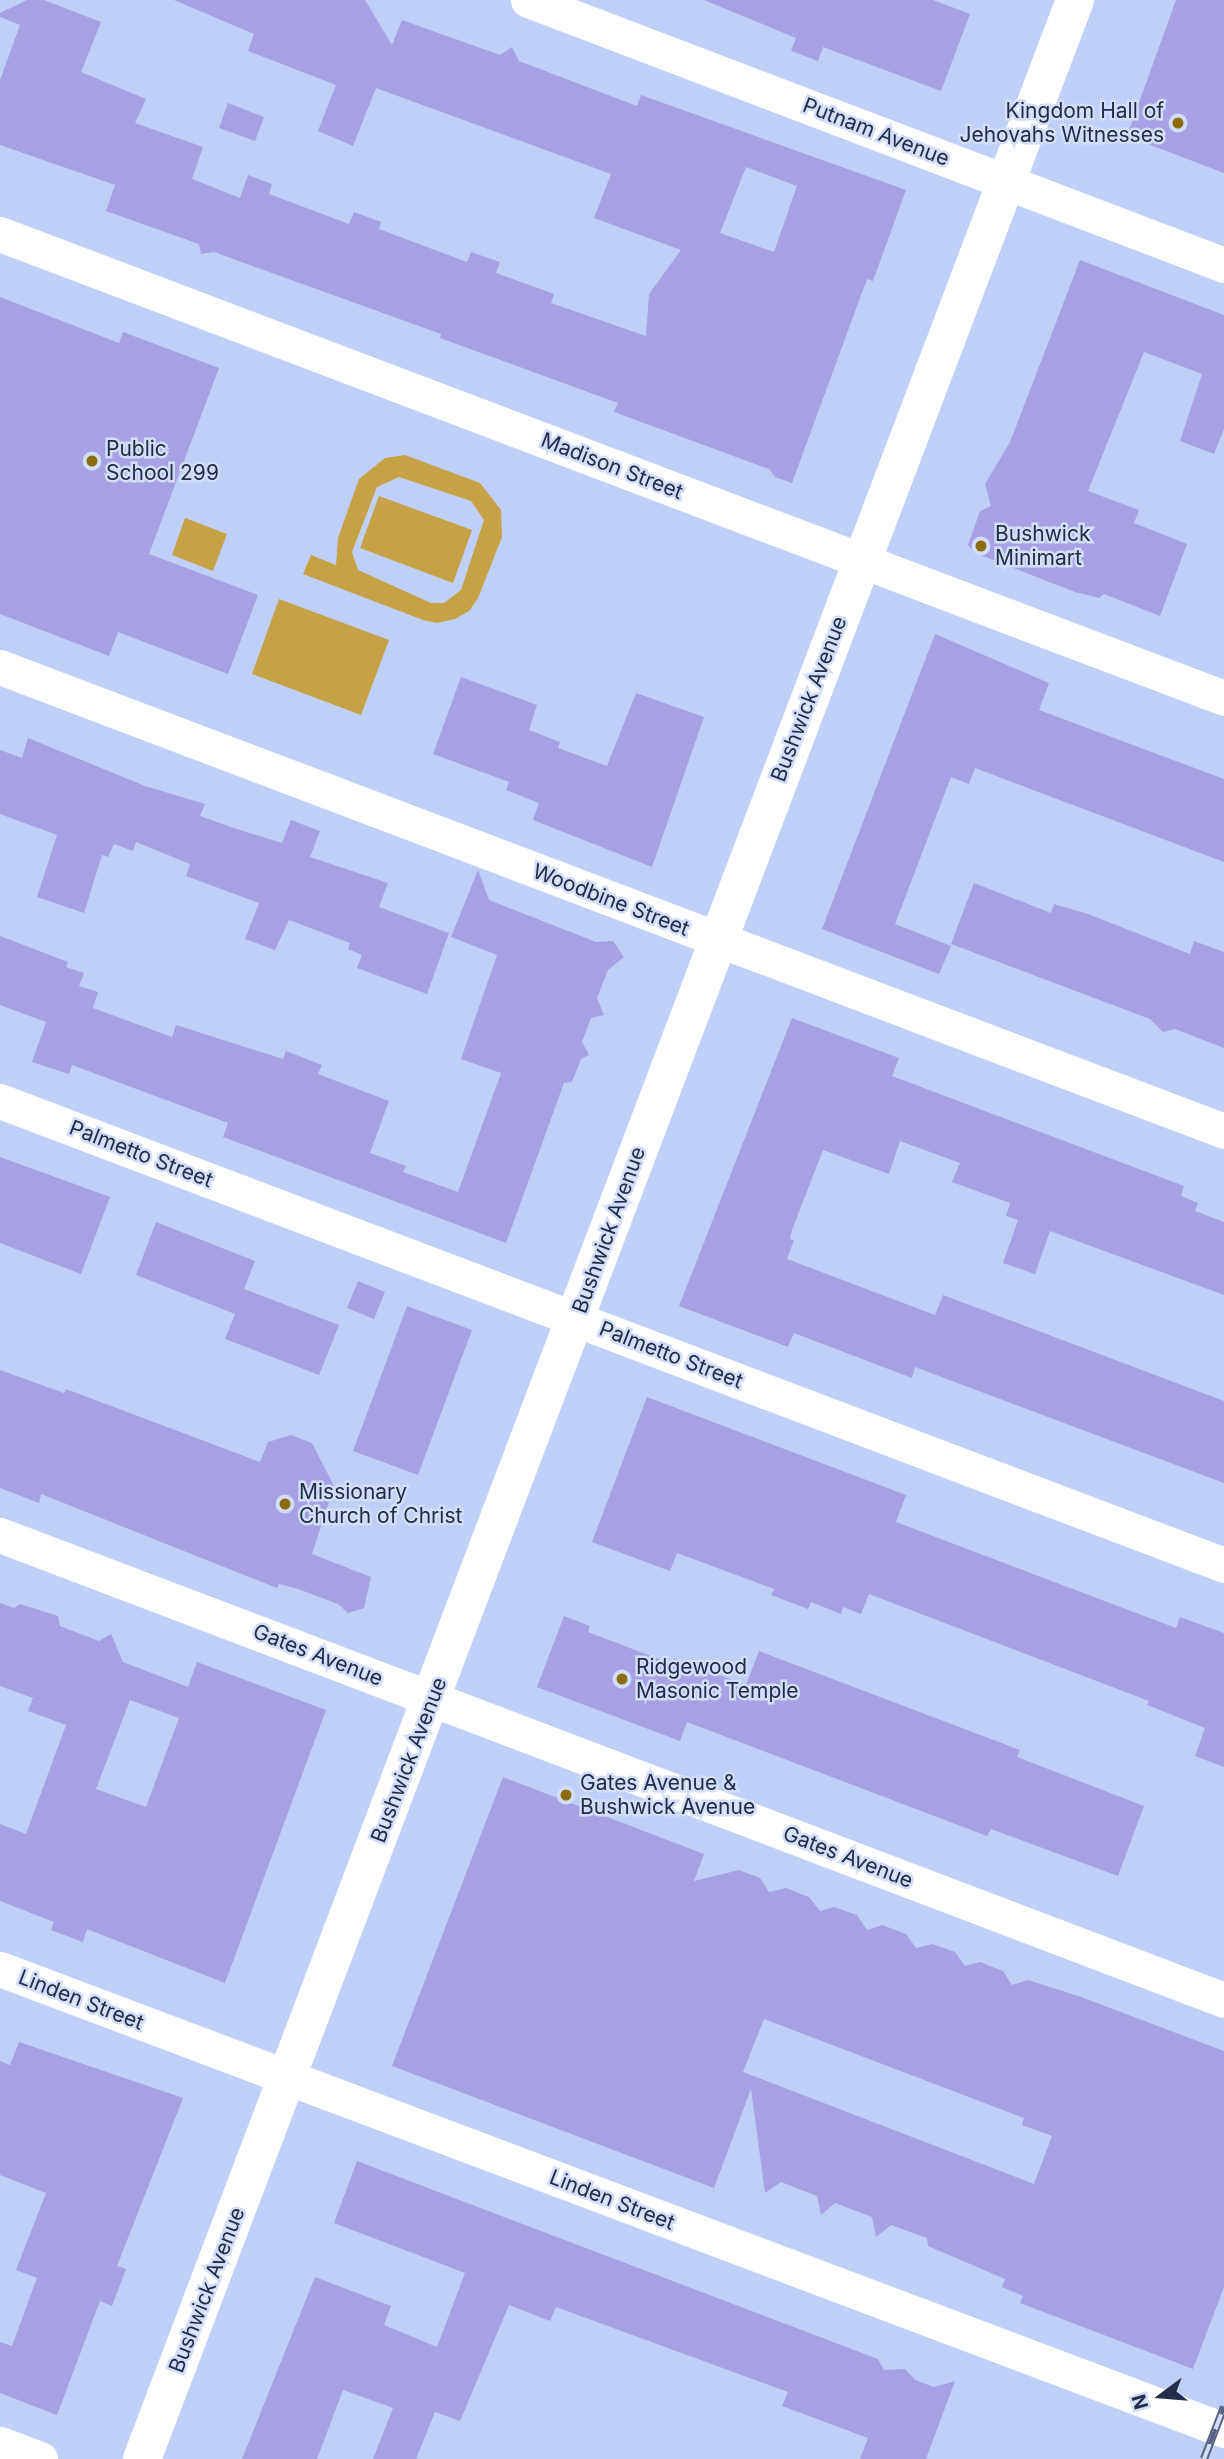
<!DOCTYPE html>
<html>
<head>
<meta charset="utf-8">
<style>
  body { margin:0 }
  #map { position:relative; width:1224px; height:2459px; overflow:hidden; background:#bfcff8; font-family:Inter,sans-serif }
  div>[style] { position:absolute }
  .green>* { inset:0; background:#c5a246 }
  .building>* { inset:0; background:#a7a0e5 }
  .minor>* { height:35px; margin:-17.5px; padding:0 17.5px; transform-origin:17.5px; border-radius:17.5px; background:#fff }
  .secondary>* { height:38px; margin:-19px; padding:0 19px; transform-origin:19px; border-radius:19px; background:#fff }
  .rail>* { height:8px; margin-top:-4px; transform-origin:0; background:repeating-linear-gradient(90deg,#d2ddf8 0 16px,#576282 0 32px); box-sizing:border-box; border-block:2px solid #576282 }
  .dots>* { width:19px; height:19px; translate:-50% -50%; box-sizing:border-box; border:4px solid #d2ddf8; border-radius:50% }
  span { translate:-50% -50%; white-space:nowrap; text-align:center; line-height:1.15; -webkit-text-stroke:5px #d2ddf8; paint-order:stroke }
  .poi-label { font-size:21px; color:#242d48 }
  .right { translate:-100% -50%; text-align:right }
  .left { translate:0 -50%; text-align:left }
  .street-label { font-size:21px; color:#242d48 }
  .north { position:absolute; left:1126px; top:2361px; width:70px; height:70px; -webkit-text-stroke:5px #d2ddf8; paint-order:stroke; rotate:254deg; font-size:19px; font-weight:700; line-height:28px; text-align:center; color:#242d48 }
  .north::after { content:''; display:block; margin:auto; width:24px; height:32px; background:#242d48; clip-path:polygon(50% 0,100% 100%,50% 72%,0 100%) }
</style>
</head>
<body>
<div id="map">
  <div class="green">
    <div style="clip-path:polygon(evenodd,405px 455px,480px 483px,501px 510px,502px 537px,478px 598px,469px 611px,455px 619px,437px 623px,423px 620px,303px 574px,311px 555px,336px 565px,338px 538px,359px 479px,385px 458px,405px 455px,399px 477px,471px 501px,484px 520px,461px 590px,444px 603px,431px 603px,358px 570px,352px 552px,377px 487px,399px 477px)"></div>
    <div style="clip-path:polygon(379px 496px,472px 530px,453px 583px,360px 548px)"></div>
    <div style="clip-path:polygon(185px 518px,227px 534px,213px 571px,172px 555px)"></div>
    <div style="clip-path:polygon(279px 599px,389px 640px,361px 715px,252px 674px)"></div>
  </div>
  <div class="building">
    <div style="clip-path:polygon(evenodd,27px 0,44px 0,101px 22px,81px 72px,146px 99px,135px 123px,203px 147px,192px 179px,240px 198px,248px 175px,272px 184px,269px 194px,349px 224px,354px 212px,381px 222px,379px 229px,467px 262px,471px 252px,500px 262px,496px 273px,554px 294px,551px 303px,646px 336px,649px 294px,681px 250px,594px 218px,611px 174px,376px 88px,353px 146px,318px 131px,336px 85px,248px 51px,254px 34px,174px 0,365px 0,392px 45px,402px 20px,500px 55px,512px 47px,519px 61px,637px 106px,641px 95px,906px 190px,873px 281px,867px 279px,792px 483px,775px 477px,769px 469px,614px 412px,618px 403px,440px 338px,441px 334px,214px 252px,201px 254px,199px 244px,106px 211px,115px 185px,0 145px,0 80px,20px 25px,0 17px,0 13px,27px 0,746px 167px,797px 186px,774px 252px,720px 233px,746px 167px)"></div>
    <div style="clip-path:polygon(704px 0,933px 0,970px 14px,941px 91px,823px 47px,818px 61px,791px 51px,796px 38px)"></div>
    <div style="clip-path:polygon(1176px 0,1224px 0,1224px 173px,1127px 136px)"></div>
    <div style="clip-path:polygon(228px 103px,264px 117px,255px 141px,219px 128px)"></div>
    <div style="clip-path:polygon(1080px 260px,1224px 315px,1224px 429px,1214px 454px,1180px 441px,1202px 374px,1144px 352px,1088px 491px,1139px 510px,1134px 523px,1187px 544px,1160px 616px,1104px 594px,1099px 598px,1075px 592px,975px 553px,968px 545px,980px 511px,991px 506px,985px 484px,1010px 442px)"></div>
    <div style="clip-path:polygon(0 297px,119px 343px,123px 332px,219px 368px,149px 554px,258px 595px,228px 674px,118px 632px,109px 656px,0 614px)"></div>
    <div style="clip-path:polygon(935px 634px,1049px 683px,1039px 710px,1224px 779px,1224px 862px,975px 768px,969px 784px,951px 777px,895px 924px,951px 946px,939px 974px,822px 929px)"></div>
    <div style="clip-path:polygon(461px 677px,537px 705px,529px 730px,560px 742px,558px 748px,607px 766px,636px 693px,704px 717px,652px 867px,533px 820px,539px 803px,506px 790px,509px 782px,433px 754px)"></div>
    <div style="clip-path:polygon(28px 738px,145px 786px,205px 804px,200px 816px,237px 829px,282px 843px,291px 820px,320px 831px,310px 857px,388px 883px,379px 907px,449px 933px,427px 994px,357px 968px,362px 955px,348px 949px,350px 943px,289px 920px,275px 950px,245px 939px,259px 903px,186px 876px,190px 864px,136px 842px,133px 851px,114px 844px,108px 857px,102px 855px,84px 913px,37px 897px,57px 835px,0 814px,0 750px,22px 758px)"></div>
    <div style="clip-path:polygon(478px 870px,489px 900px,596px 942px,613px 941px,624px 957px,608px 970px,597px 998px,604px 1015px,591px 1018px,582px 1042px,589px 1055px,581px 1059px,572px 1082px,564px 1083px,506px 1243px,223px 1137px,228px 1123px,72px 1065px,69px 1074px,32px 1062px,46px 1022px,0 1005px,0 936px,68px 962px,66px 967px,84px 973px,79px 986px,98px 992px,93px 1008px,172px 1037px,176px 1025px,283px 1059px,286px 1051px,322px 1065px,318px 1074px,389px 1101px,370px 1153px,406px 1166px,403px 1172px,458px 1192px,501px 1073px,461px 1059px,497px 955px,451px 937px)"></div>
    <div style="clip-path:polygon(974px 883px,1051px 913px,1054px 904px,1088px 914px,1190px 954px,1194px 941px,1224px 952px,1224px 1048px,1175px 1029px,1163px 1032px,1150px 1019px,951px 944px)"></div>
    <div style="clip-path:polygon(792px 1018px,899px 1058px,892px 1076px,1184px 1186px,1181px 1196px,1198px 1203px,1195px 1211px,1224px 1222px,1224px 1295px,1050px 1231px,1035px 1274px,1003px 1263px,1018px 1220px,1006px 1216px,1010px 1203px,952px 1182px,960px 1163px,900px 1141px,889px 1174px,823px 1150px,792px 1230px,790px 1239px,794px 1240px,787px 1259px,935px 1315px,943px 1295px,1224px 1401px,1224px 1483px,915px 1367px,912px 1378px,794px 1333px,788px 1347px,679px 1306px)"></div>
    <div style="clip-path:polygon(0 1157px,110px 1197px,81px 1274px,0 1243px)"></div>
    <div style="clip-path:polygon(156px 1222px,255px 1261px,244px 1289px,339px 1325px,319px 1375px,225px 1339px,235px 1314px,136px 1275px)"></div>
    <div style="clip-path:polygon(358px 1281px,385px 1292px,374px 1319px,347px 1308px)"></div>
    <div style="clip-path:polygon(407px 1306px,472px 1330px,418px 1475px,353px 1451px)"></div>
    <div style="clip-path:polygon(0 1370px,64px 1393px,66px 1389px,260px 1462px,268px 1442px,291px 1435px,312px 1443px,334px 1486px,312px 1554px,371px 1577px,364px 1608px,348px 1613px,338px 1604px,298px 1589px,279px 1584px,277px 1588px,41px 1494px,39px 1503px,0 1488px)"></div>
    <div style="clip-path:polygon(647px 1397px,906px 1495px,896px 1522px,1176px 1628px,1180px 1617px,1224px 1633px,1224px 1767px,1195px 1756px,1205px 1728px,1147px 1705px,1149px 1701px,869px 1594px,861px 1614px,843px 1607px,841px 1614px,811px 1602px,808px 1609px,771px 1595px,774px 1589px,677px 1553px,670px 1571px,592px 1542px)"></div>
    <div style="clip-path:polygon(evenodd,0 1603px,14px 1608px,20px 1604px,58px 1616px,60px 1626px,99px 1641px,111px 1634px,123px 1662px,188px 1687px,197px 1662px,326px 1710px,225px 1983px,87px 1929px,83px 1942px,51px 1930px,54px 1922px,0 1901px,0 1824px,26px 1834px,66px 1725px,28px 1711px,33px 1698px,0 1686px,0 1603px,130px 1700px,179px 1718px,146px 1807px,96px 1789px,130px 1700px)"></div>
    <div style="clip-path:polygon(564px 1616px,590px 1626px,588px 1632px,672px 1664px,674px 1658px,746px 1685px,759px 1651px,1020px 1750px,1017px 1757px,1144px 1806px,1118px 1876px,991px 1829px,987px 1836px,687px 1722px,680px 1741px,537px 1687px)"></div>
    <div style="clip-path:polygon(evenodd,503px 1777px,704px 1854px,694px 1881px,739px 1870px,760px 1878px,769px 1892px,786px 1888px,809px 1897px,820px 1911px,834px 1907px,857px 1915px,867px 1930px,882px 1925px,906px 1934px,916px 1948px,932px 1944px,955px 1952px,965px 1966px,980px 1962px,1003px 1971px,1012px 1985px,1028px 1980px,1081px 1997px,1224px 2051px,1224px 2287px,1193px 2369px,1020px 2303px,1023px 2296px,1002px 2287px,1005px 2279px,928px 2246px,927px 2238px,891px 2225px,876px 2237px,872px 2217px,835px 2203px,821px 2215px,817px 2196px,781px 2182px,765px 2193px,751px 2089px,714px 2188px,392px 2066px,503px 1777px,764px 2019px,1024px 2118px,1022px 2125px,1052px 2136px,1034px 2184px,743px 2072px,764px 2019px)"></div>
    <div style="clip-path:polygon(19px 2042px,183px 2098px,117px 2266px,126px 2269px,112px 2306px,100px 2301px,57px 2415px,0 2393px,0 2342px,12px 2346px,37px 2278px,16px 2270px,46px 2193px,0 2175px,0 2061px,10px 2065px)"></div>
    <div style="clip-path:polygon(357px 2161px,878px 2359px,884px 2370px,905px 2369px,915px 2380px,934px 2387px,955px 2381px,926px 2459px,860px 2459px,868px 2438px,782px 2406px,788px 2392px,556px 2307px,550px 2321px,509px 2305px,460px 2421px,435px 2412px,416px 2459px,373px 2459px,393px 2408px,343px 2390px,317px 2459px,242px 2459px,315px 2277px,391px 2306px,384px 2325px,437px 2347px,465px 2273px,334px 2223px)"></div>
  </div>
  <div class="minor">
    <div style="left:528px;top:0;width:745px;rotate:20.84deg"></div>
    <div style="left:0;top:234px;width:1309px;rotate:20.76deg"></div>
    <div style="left:0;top:667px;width:1309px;rotate:20.76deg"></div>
    <div style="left:0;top:1101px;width:1309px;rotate:20.76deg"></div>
    <div style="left:0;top:1535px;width:1309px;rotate:20.8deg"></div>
    <div style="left:0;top:1969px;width:1308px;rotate:20.64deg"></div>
    <div style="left:0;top:2444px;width:43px;rotate:20.6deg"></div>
  </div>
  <div class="secondary">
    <div style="left:142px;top:2459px;width:2630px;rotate:-69.22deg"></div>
  </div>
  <div class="rail">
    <div style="left:1204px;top:2459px;width:56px;rotate:-69deg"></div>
  </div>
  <div class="dots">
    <div style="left:1178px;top:123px;background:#8b6d0f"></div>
    <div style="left:92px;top:461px;background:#8b6d0f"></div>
    <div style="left:981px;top:546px;background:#8b6d0f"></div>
    <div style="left:285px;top:1504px;background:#8b6d0f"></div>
    <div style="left:622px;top:1679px;background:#8b6d0f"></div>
    <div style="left:566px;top:1795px;background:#8b6d0f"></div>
  </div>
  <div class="poi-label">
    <span class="right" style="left:1164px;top:123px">Kingdom Hall of<br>Jehovahs Witnesses</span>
    <span class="left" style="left:106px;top:461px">Public<br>School 299</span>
    <span class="left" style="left:995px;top:546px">Bushwick<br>Minimart</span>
    <span class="left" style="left:299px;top:1504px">Missionary<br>Church of Christ</span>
    <span class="left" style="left:636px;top:1679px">Ridgewood<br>Masonic Temple</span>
    <span class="left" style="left:580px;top:1795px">Gates Avenue &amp;<br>Bushwick Avenue</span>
  </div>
  <div class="street-label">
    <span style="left:876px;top:132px;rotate:21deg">Putnam Avenue</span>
    <span style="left:612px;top:466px;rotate:21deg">Madison Street</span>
    <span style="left:809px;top:699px;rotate:-69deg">Bushwick Avenue</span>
    <span style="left:611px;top:900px;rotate:21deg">Woodbine Street</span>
    <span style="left:141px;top:1154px;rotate:21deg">Palmetto Street</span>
    <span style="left:609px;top:1230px;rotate:-70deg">Bushwick Avenue</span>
    <span style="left:671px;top:1355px;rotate:21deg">Palmetto Street</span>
    <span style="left:318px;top:1655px;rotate:21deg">Gates Avenue</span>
    <span style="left:409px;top:1760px;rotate:-69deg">Bushwick Avenue</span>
    <span style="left:848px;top:1857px;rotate:21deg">Gates Avenue</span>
    <span style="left:81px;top:2000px;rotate:21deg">Linden Street</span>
    <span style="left:612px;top:2200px;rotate:21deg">Linden Street</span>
    <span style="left:207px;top:2290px;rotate:-69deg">Bushwick Avenue</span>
  </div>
  <div class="north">N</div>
</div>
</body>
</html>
